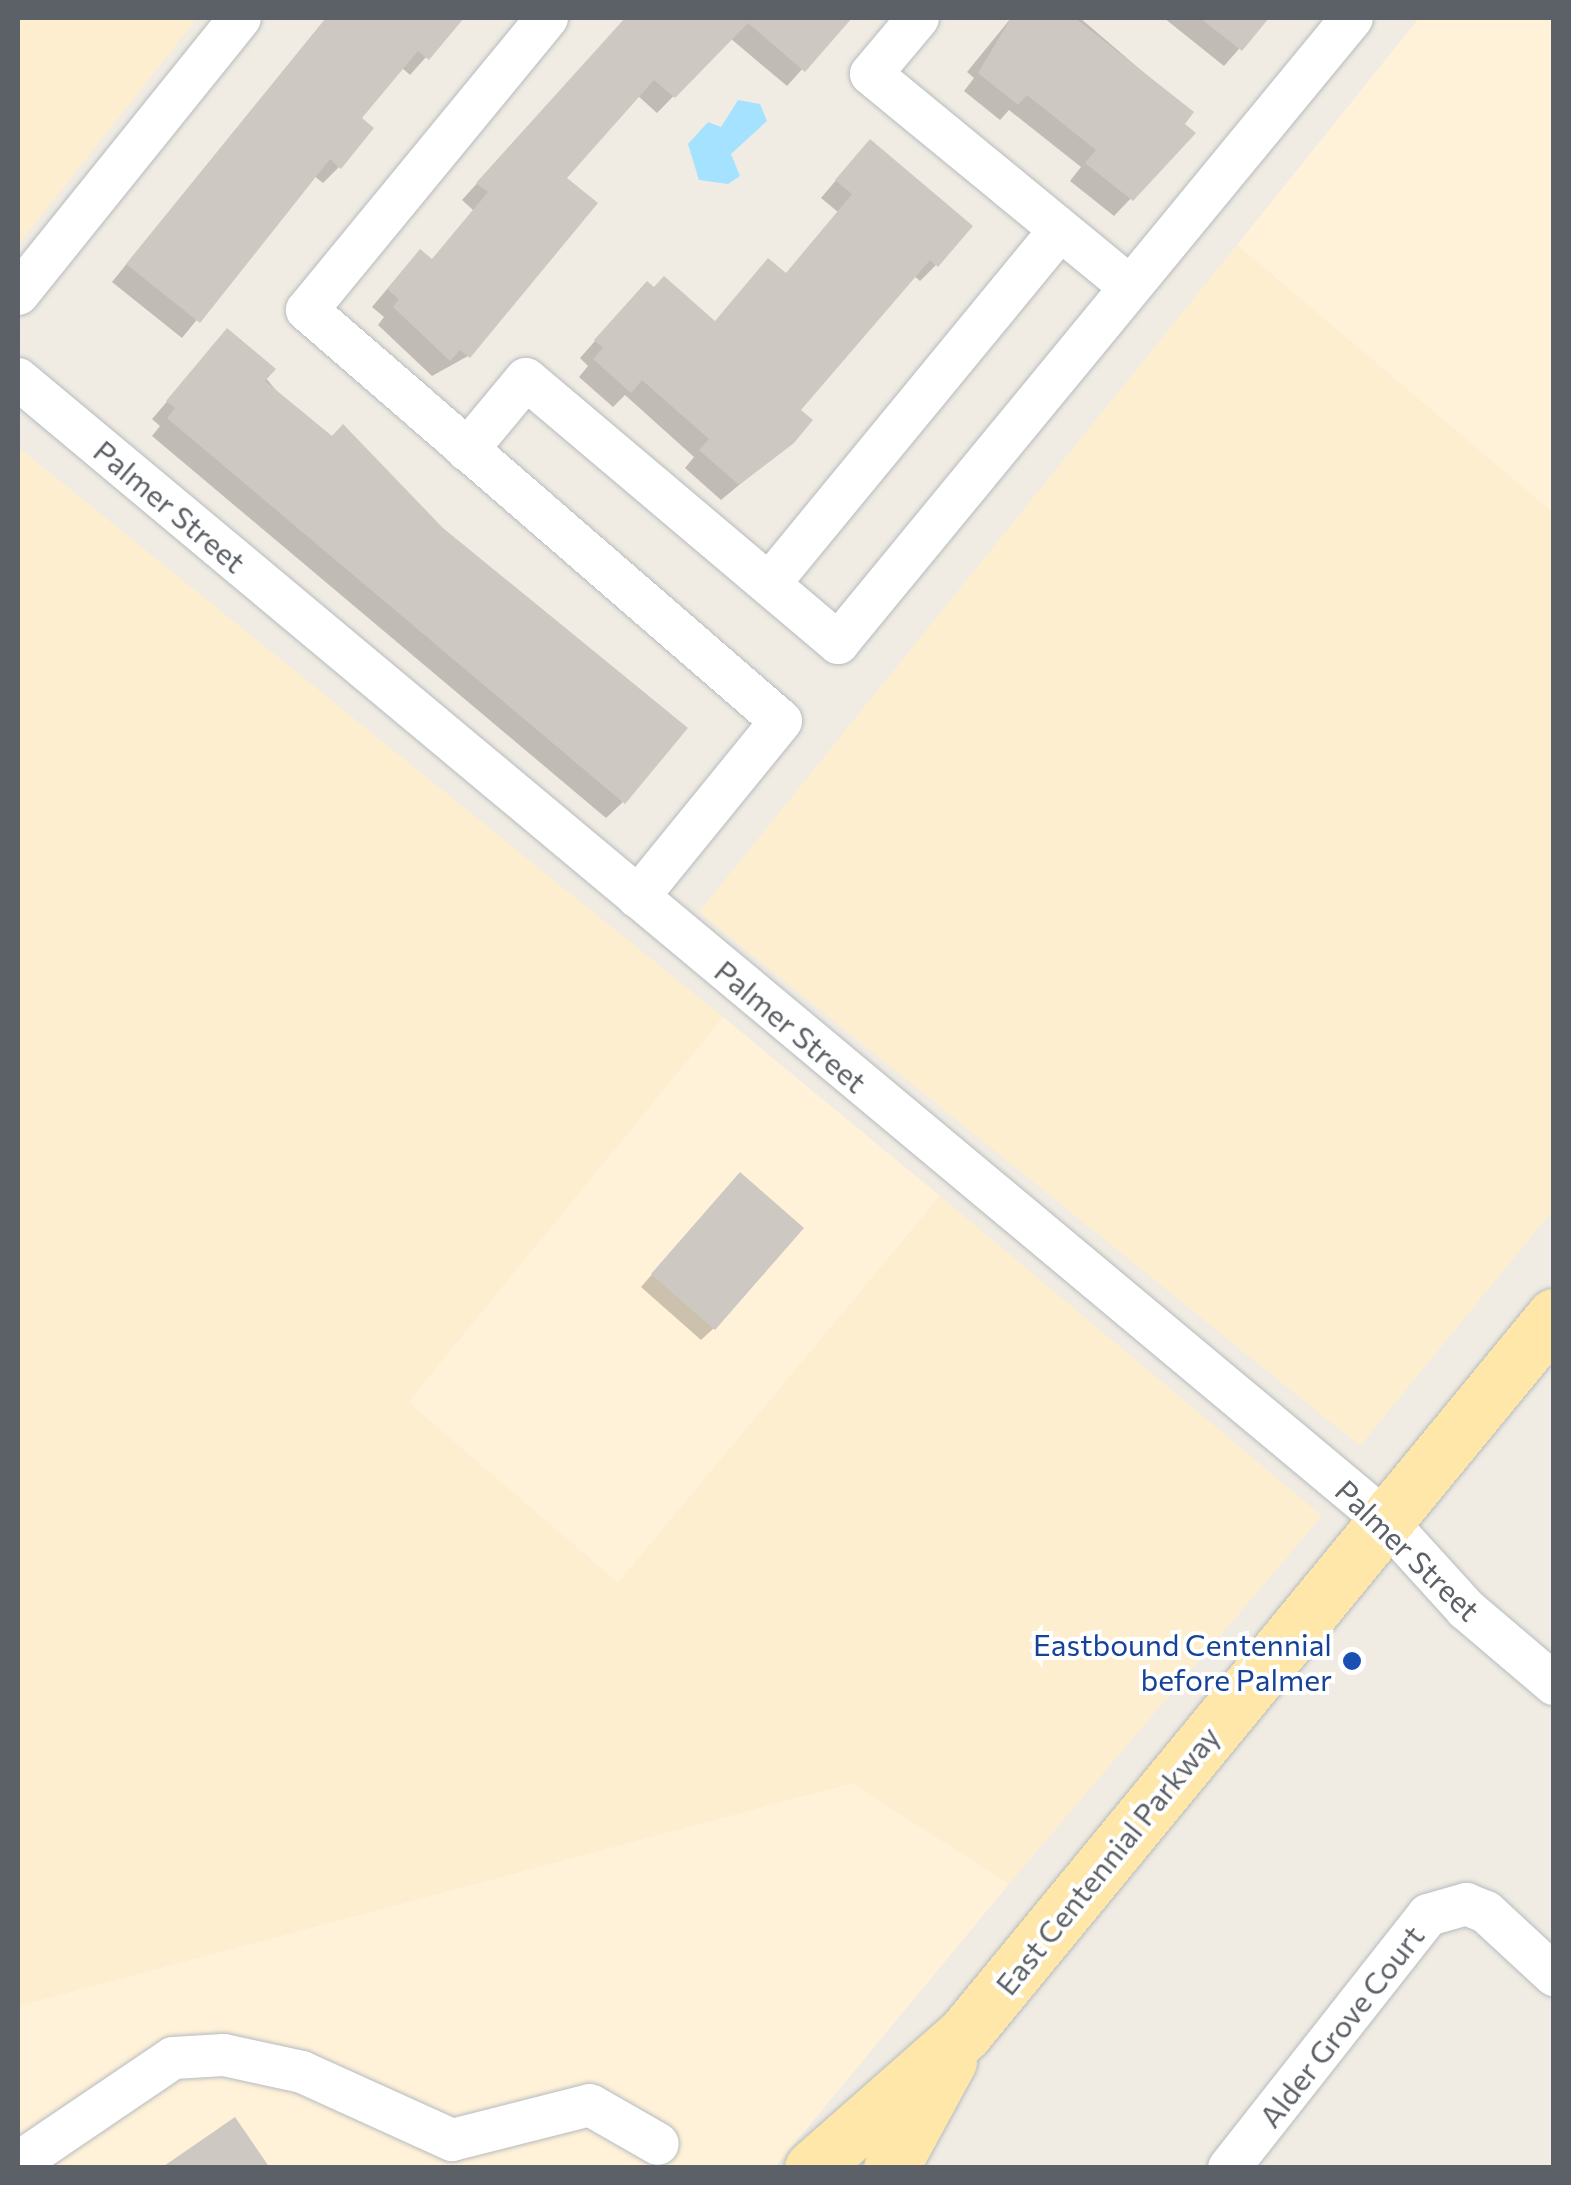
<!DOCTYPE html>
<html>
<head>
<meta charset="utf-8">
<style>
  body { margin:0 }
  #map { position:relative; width:1571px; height:2185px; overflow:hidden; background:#f0ece3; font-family:Commissioner,sans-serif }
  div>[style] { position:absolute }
  .commercial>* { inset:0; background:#fff2d9 }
  .sand>* { inset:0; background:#feeed0 }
  .water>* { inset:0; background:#a4e2ff }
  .shadow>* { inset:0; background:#0003 }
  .building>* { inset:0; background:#cdc9c2 }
  .roads { filter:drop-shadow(0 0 2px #b6bbbf) drop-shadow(0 0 2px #b6bbbf) }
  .minor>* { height:42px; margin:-21px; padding:0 21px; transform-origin:21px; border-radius:21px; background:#fff }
  .major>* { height:55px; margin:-27.5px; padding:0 27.5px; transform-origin:27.5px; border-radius:27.5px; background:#ffe7a9 }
  .dots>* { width:28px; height:28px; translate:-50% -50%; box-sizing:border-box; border:5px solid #fff; border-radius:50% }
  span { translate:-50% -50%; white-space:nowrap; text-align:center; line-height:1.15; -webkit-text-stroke:8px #fff; paint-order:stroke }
  .street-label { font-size:30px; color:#5b6166 }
  .transit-label { font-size:30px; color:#164399 }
  .right { translate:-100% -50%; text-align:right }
  .frame { position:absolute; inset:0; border:20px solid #5b6166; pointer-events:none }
</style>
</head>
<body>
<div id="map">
  <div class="commercial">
    <div style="clip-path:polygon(1419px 18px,1553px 18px,1553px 513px,1237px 245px)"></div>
    <div style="clip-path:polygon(723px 1017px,940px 1196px,618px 1583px,408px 1402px)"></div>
    <div style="clip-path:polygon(852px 1783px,1009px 1884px,775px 2167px,18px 2168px,18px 2006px)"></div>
  </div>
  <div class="sand">
    <div style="clip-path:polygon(18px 18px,197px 18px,18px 245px)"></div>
    <div style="clip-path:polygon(1237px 245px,1553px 513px,1553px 1210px,1360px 1446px,699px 912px)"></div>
    <div style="clip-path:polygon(18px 447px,723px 1017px,408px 1402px,618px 1583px,940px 1196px,1322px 1516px,1009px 1884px,852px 1783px,18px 2006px)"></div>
  </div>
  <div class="water">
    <div style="clip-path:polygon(738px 100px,760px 104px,767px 121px,731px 154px,740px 176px,728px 184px,699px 180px,688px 144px,708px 122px,721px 127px)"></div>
  </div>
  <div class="shadow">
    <div style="clip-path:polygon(326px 18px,461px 18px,410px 75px,401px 67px,358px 119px,339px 167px,323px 183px,314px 176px,182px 338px,112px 282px)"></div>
    <div style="clip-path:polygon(626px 18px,848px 18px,787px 86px,730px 38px,657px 113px,637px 95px,564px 179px,468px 356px,432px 376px,378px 325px,384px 317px,372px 307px,404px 269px,431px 261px,473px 210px,462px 200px)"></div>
    <div style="clip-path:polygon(1011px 18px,1080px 18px,1191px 113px,1182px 124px,1193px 133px,1114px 216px,1070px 181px,1081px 167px,1009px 110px,1000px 120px,964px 91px,974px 78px,967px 72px)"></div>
    <div style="clip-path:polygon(1164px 18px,1266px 18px,1224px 66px)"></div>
    <div style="clip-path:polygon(854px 159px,936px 265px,920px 281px,913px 275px,797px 410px,792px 441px,721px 500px,685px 468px,694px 457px,625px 395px,613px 407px,579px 377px,588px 366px,580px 358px,630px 301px,714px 323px,785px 275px,838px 212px,821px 198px)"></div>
    <div style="clip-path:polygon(227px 332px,623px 802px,606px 818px,152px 436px,160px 426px,152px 419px)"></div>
    <div style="clip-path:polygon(728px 1187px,714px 1328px,701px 1340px,641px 1287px)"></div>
  </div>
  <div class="building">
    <div style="clip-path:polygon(326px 18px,464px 18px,429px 60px,418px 51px,362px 118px,374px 128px,341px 169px,330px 159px,200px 323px,126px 264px)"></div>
    <div style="clip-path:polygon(625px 18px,852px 18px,805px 72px,748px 23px,675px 98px,654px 80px,567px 178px,598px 203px,470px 358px,460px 350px,450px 361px,393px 307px,399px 299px,387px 289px,420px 249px,432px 259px,488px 192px,476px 183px)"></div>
    <div style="clip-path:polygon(1011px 18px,1075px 18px,1194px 112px,1185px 124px,1196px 133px,1133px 201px,1085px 163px,1096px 150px,1027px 95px,1018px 105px,978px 73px)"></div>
    <div style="clip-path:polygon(1200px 18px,1269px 18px,1242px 51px)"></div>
    <div style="clip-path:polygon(870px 139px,973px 226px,938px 267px,930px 260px,801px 410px,813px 420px,794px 443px,739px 485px,699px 450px,709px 439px,642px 380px,631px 393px,593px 359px,603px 348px,594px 340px,647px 281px,654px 287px,664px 276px,715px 321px,768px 258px,786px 273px,852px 194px,835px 180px)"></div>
    <div style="clip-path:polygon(227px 328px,276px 369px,265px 381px,332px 436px,343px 424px,443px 528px,688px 728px,625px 804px,167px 418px,175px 408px,166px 401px)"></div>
    <div style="clip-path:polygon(740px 1172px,804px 1228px,715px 1330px,651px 1274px)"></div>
    <div style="clip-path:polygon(235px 2117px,270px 2168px,161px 2168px)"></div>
  </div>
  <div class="roads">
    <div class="minor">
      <div style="left:547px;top:18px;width:378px;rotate:129.4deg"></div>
      <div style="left:307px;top:310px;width:627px;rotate:40.93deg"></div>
      <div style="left:781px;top:721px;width:227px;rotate:129.1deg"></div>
      <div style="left:918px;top:18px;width:73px;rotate:130deg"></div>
      <div style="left:871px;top:74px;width:335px;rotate:39.4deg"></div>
      <div style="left:18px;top:294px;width:354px;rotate:-51.2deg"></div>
      <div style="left:18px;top:379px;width:1782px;rotate:39.85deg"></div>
      <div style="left:1386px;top:1521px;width:119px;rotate:47.7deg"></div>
      <div style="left:1466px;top:1609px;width:116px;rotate:40.4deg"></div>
      <div style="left:467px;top:450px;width:92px;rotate:-50.3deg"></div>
      <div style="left:526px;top:379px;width:409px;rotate:40.2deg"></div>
      <div style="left:838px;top:643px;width:809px;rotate:-50.57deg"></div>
      <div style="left:769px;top:584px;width:458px;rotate:-50.6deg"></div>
      <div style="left:18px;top:2163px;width:187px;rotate:-34.1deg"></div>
      <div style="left:173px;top:2058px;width:51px;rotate:-3.4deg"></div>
      <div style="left:224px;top:2055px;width:80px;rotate:12.3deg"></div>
      <div style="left:302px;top:2072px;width:165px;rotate:24.4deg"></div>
      <div style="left:452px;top:2140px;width:142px;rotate:-14.2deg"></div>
      <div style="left:590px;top:2105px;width:78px;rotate:29.8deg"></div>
      <div style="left:1229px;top:2168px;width:322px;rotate:-51.8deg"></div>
      <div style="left:1428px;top:1915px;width:40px;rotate:-16deg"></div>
      <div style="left:1466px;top:1904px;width:22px;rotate:22deg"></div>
      <div style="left:1486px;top:1912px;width:93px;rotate:42.8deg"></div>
    </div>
    <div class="major">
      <div style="left:812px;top:2168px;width:204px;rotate:-41.4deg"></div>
      <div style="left:965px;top:2033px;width:928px;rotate:-50.6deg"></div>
      <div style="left:891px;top:2168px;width:122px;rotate:-61.5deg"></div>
    </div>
  </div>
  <div class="dots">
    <div style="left:1352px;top:1661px;background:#1a4fb4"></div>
  </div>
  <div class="street-label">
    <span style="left:170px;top:506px;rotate:40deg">Palmer Street</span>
    <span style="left:791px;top:1026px;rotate:40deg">Palmer Street</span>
    <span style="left:1408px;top:1550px;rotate:44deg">Palmer Street</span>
    <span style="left:1107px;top:1860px;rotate:-51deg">East Centennial Parkway</span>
    <span style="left:1341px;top:2026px;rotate:-52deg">Alder Grove Court</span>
  </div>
  <div class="transit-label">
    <span class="right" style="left:1332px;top:1661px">Eastbound Centennial<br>before Palmer</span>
  </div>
  <div class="frame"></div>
</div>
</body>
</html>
